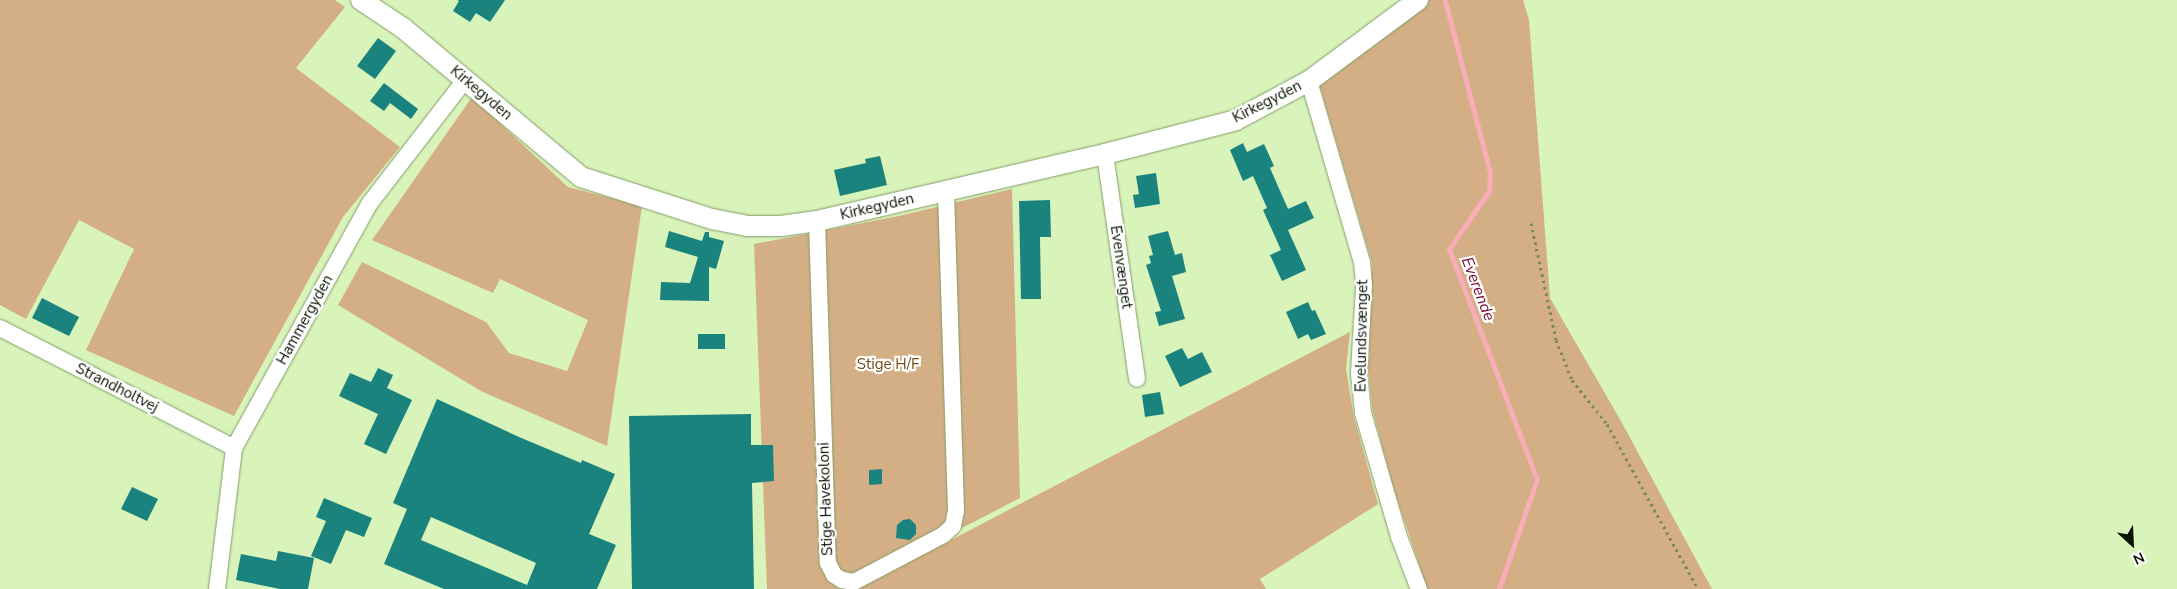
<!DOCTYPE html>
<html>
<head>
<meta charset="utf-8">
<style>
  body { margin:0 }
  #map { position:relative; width:2177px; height:589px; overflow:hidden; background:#d8f4bb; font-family:"Nunito Sans",sans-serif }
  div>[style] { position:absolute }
  .green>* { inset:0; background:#d4af86 }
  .stream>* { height:5px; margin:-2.5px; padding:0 2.5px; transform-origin:2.5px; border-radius:2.5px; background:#f8adb9 }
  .building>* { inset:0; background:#1b837d }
  .path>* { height:3px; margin-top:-1.5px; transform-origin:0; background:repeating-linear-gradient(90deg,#758862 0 2.5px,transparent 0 6.5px) }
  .roads { filter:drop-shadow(0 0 1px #849d68) drop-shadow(0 0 1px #849d68) }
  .minor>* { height:16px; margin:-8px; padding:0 8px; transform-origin:8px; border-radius:8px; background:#fff }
  .tertiary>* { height:20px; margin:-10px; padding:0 10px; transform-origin:10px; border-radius:10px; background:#fff }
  span { translate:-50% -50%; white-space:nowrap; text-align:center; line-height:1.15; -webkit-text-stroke:4.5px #fff; paint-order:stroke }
  .street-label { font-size:15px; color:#0a1301 }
  .park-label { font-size:15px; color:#734b18 }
  .water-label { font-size:16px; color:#75052e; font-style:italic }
  .north { position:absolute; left:2107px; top:519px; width:50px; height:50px; -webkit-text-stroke:4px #fff; paint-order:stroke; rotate:155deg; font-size:14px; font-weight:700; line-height:20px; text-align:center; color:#0a1301 }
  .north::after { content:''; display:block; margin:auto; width:18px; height:22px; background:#0a1301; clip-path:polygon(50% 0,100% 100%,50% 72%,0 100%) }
</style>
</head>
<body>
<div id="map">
  <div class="green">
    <div style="clip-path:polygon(0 0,335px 0,345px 7px,296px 68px,400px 147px,343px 217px,234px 416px,86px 350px,134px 249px,79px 220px,26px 319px,0 305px)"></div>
    <div style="clip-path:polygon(1429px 0,1523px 0,1529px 20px,1550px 298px,1622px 423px,1712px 589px,1425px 589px,1424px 579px,1393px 487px,1373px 412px,1367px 363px,1372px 263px,1319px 84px)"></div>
    <div style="clip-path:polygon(472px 97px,568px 187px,642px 206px,607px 446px,481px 391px,338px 305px,362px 262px,486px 322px,509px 353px,567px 371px,588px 320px,500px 279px,493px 293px,372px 240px)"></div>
    <div style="clip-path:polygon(1012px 189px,1020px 498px,844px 589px,767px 589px,754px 244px,899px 216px)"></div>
    <div style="clip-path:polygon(1350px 332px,1346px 369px,1354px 417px,1378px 504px,1260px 579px,1266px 589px,857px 589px)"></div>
  </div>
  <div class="stream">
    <div style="left:1445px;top:1px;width:178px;rotate:75.3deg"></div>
    <div style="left:1490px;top:173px;width:18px;rotate:93deg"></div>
    <div style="left:1489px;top:191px;width:70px;rotate:124.6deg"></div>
    <div style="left:1449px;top:249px;width:246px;rotate:69.1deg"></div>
    <div style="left:1537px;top:479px;width:116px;rotate:109.1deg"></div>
  </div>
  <div class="building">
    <div style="clip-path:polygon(457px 0,505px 0,490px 22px,476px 13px,470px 22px,453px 11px,459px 1px)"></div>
    <div style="clip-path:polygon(378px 38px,396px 51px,375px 79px,357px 66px)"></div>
    <div style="clip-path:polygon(384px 83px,418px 109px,411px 119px,390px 103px,384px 111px,370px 101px)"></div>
    <div style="clip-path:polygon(1243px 143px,1247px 152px,1264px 144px,1274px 166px,1270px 168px,1288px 209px,1306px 201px,1314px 218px,1288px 230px,1306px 270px,1282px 281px,1270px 255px,1281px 250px,1263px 210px,1267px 208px,1253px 176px,1243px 181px,1230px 150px)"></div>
    <div style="clip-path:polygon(880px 156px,887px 185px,840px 196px,834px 170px,866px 163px,865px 159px)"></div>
    <div style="clip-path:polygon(1156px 173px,1160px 204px,1135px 208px,1133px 195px,1139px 194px,1136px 176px)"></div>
    <div style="clip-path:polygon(1050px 200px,1051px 237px,1040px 237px,1041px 299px,1021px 299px,1019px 201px)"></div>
    <div style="clip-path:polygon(669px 231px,702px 241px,705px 232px,709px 232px,709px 237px,724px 241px,716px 269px,709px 267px,709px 301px,660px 300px,661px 282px,690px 283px,698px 257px,665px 247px)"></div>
    <div style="clip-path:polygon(1168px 231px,1175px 255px,1182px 253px,1186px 272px,1172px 276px,1185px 319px,1159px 326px,1155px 312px,1161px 311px,1146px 265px,1151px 263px,1149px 256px,1153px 255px,1148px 236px)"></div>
    <div style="clip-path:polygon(42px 298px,79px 317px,69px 336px,32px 318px)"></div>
    <div style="clip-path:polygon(1308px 302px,1312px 311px,1315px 310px,1326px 334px,1311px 340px,1308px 334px,1298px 339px,1286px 312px)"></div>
    <div style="clip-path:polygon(698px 334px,725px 334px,725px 349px,698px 349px)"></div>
    <div style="clip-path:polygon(1182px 348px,1188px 359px,1202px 352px,1212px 372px,1180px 387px,1165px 356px)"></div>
    <div style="clip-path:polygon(378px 368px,393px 375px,387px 388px,412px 400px,386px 454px,364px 444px,378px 414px,339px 396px,350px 373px,371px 382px)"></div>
    <div style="clip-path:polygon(1160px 392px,1164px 414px,1145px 417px,1142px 395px)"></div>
    <div style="clip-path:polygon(evenodd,437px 399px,519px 437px,581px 463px,582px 460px,615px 474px,589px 534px,616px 545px,597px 589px,444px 589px,384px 564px,407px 509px,393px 503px,437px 399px,431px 517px,536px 563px,527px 585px,421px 540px,431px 517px)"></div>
    <div style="clip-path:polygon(751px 414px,751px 445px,773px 445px,774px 481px,752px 483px,754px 589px,632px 589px,629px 416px)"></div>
    <div style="clip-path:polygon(882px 469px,882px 484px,869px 485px,869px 470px)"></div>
    <div style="clip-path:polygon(132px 487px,158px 499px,147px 521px,121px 509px)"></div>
    <div style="clip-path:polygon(324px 498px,372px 518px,364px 537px,346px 530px,331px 564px,311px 556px,326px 521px,316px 517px)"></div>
    <div style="clip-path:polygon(910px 519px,916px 525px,916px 534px,910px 540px,896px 538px,897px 525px,903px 520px)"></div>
    <div style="clip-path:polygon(278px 551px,314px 558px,308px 589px,280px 589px,236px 580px,241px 554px,276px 561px)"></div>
  </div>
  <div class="path">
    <div style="left:1531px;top:223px;width:120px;rotate:77.9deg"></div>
    <div style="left:1556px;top:340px;width:43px;rotate:68.2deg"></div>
    <div style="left:1572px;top:380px;width:56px;rotate:51.5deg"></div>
    <div style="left:1607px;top:424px;width:188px;rotate:61.1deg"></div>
  </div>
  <div class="roads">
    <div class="minor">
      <div style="left:1309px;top:81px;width:189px;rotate:73.7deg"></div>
      <div style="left:1362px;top:262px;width:24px;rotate:85deg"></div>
      <div style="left:1364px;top:286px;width:88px;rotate:93.3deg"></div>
      <div style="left:1359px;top:374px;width:39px;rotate:84deg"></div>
      <div style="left:1363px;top:413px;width:129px;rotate:73.8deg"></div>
      <div style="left:1399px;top:537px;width:56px;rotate:69deg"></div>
      <div style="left:1105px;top:154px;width:227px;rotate:81.9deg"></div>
      <div style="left:817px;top:221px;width:342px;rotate:88.2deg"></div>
      <div style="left:828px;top:563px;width:13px;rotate:63deg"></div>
      <div style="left:834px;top:575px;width:9px;rotate:32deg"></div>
      <div style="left:842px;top:580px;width:12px;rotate:9deg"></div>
      <div style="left:854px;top:582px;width:101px;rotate:-27.8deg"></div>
      <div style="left:943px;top:535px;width:13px;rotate:-42deg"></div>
      <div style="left:953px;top:526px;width:16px;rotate:-79deg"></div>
      <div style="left:956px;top:510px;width:319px;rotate:-91.8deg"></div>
      <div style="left:0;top:328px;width:263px;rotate:27.1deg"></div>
      <div style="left:217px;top:589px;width:142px;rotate:-83.1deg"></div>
      <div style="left:234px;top:448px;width:280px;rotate:-61deg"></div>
      <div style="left:370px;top:203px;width:155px;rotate:-52.3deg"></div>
    </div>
    <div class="tertiary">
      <div style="left:361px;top:0;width:50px;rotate:33.7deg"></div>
      <div style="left:403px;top:28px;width:232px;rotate:39.9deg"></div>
      <div style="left:581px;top:177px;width:138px;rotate:17.8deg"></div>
      <div style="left:712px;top:219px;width:37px;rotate:11deg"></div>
      <div style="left:748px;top:226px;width:33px"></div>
      <div style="left:781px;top:226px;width:36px;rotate:-8deg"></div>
      <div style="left:817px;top:221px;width:296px;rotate:-13.1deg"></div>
      <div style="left:1105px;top:154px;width:135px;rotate:-14.5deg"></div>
      <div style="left:1236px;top:120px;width:83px;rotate:-28.1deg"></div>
      <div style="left:1309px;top:81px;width:136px;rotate:-36.6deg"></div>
    </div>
  </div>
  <div class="street-label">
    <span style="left:481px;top:93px;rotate:40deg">Kirkegyden</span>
    <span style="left:1267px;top:102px;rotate:-27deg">Kirkegyden</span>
    <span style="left:877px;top:207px;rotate:-13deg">Kirkegyden</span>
    <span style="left:1121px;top:267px;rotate:82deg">Evenvænget</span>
    <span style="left:305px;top:320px;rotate:-61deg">Hammergyden</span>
    <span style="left:1362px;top:336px;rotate:-89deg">Evelundsvænget</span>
    <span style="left:117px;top:388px;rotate:27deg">Strandholtvej</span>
    <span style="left:826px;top:499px;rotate:-92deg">Stige Havekoloni</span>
  </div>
  <div class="park-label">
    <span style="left:888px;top:365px">Stige H/F</span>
  </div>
  <div class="water-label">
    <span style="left:1478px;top:289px;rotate:69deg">Everende</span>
  </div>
  <div class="north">N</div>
</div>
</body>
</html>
